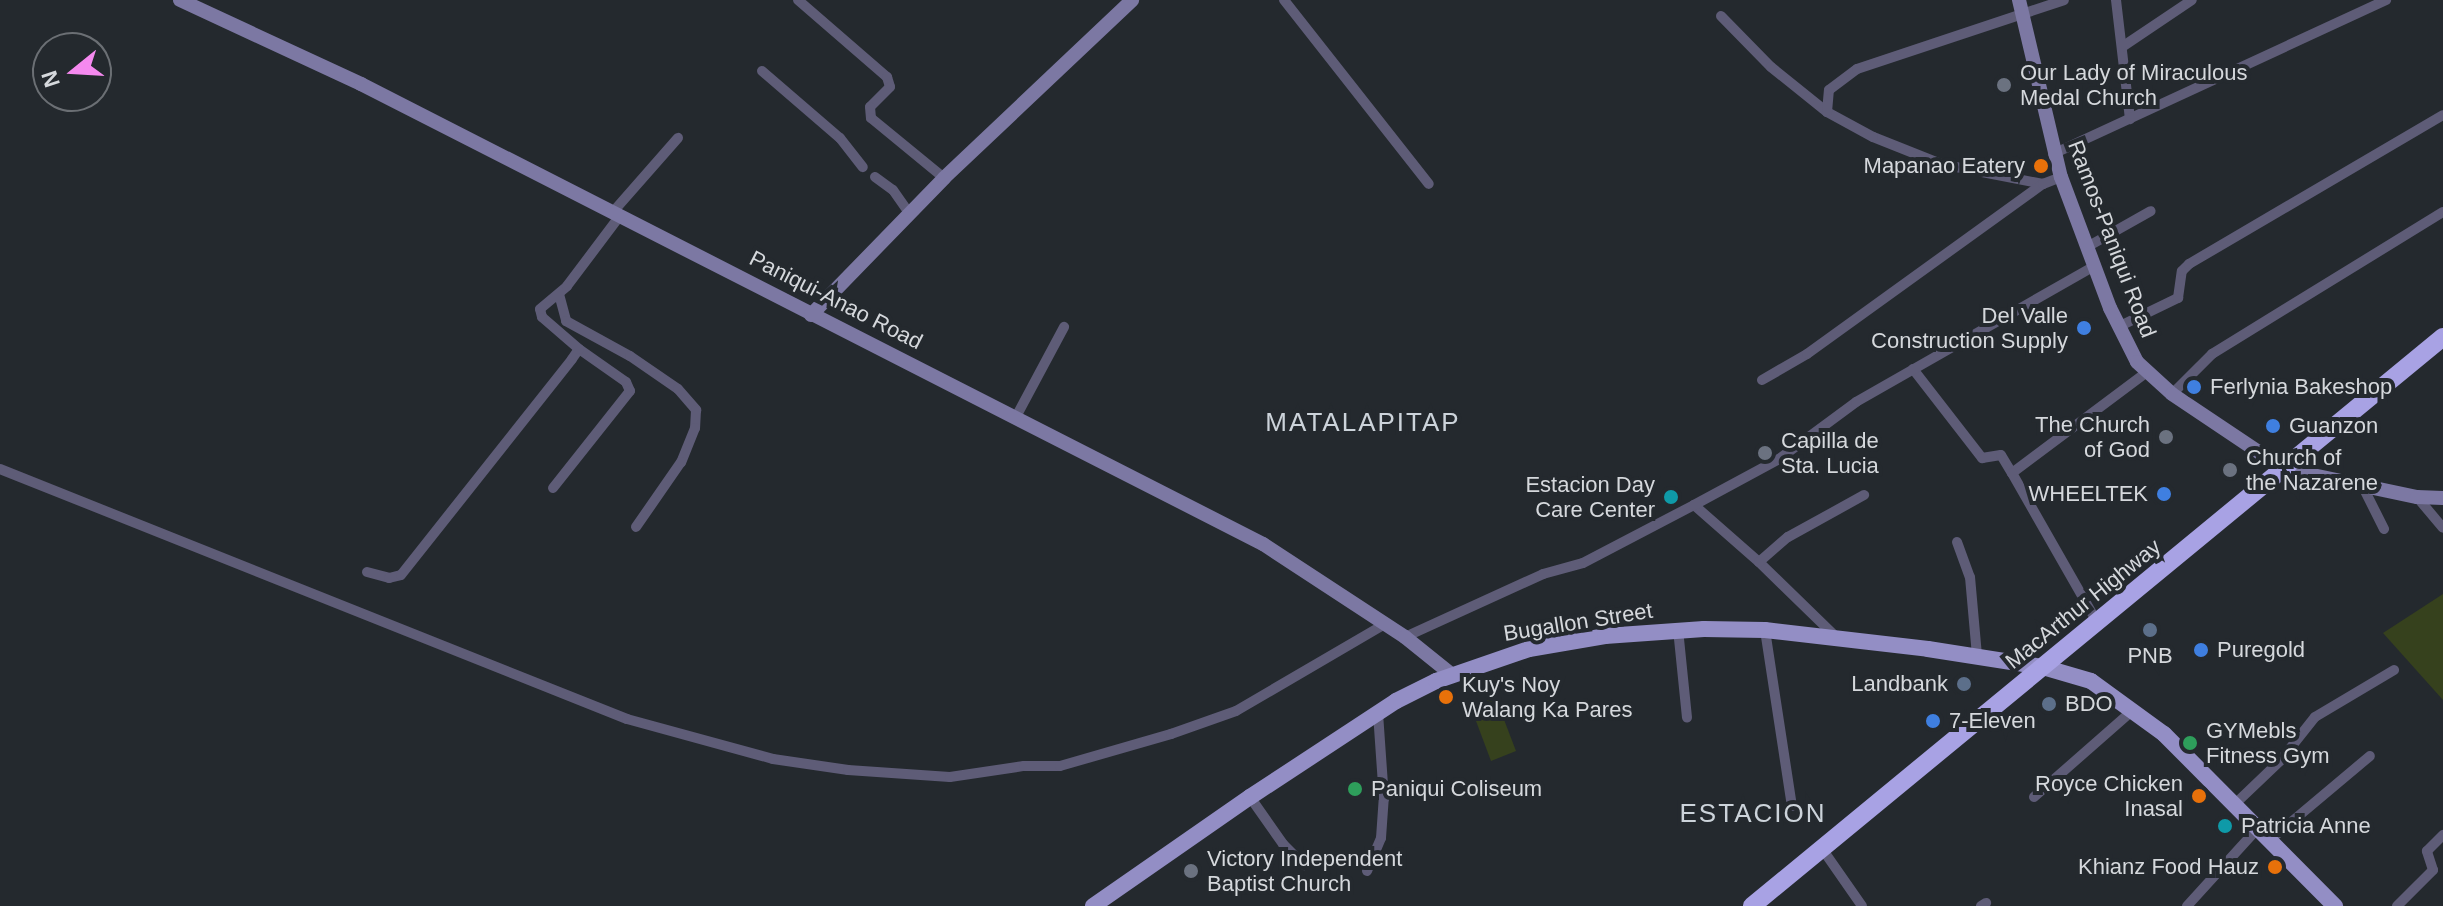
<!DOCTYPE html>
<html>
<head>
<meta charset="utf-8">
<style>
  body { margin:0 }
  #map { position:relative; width:2443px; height:906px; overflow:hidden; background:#24292e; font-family:Helvetica,sans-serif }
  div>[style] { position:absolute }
  .green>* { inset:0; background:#36411d }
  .street>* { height:10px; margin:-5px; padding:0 5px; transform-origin:5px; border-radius:5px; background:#5e5c77 }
  .secondary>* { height:14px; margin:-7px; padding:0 7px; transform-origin:7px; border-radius:7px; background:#7c78a3 }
  .primary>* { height:16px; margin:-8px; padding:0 8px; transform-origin:8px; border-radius:8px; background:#938ec5 }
  .highway>* { height:18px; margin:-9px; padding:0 9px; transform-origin:9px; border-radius:9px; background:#a8a2e4 }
  .dots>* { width:22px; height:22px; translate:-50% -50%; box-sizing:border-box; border:4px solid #24292e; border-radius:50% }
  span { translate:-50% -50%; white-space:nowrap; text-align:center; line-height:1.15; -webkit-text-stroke:8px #24292e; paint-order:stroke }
  .poi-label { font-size:22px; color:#d5d8dc }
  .left { translate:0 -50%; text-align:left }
  .right { translate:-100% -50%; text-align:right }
  .street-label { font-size:22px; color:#d5d8dc }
  .quarter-label { font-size:26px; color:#ccd3da; letter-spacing:2px }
  .north { position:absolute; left:32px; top:32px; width:80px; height:80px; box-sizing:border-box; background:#24292e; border:2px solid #6b6f74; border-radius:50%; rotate:252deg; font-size:22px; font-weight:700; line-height:32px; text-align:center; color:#d5d8dc }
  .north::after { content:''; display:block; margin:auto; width:28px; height:36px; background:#f589ef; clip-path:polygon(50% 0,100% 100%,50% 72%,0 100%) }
</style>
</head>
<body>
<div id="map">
  <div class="green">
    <div style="clip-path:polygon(2443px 594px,2443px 700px,2383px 633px)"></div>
    <div style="clip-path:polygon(1495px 696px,1516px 751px,1491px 761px,1470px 705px)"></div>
  </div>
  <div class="street">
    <div style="left:798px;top:0;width:118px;rotate:40.9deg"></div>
    <div style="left:887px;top:77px;width:10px;rotate:73deg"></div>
    <div style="left:890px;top:87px;width:28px;rotate:135deg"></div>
    <div style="left:870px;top:107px;width:11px;rotate:85deg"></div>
    <div style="left:871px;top:118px;width:94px;rotate:39.4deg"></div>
    <div style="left:1284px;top:0;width:234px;rotate:51.8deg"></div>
    <div style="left:2116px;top:0;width:120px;rotate:83.3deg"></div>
    <div style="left:1721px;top:16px;width:71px;rotate:45.6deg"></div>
    <div style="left:1771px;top:67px;width:72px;rotate:38.8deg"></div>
    <div style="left:2122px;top:47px;width:84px;rotate:-33.9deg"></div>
    <div style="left:762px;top:71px;width:103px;rotate:40.7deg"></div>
    <div style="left:840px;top:138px;width:37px;rotate:52deg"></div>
    <div style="left:2053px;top:154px;width:367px;rotate:-24.8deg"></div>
    <div style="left:875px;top:177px;width:22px;rotate:36deg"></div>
    <div style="left:893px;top:190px;width:29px;rotate:55deg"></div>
    <div style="left:2043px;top:184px;width:104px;rotate:-168.9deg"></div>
    <div style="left:1941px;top:164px;width:73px;rotate:-158.3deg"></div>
    <div style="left:1873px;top:137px;width:52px;rotate:-151.5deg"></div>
    <div style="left:1827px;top:112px;width:22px;rotate:-85deg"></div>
    <div style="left:1829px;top:90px;width:35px;rotate:-37deg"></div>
    <div style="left:1857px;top:69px;width:218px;rotate:-18.4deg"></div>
    <div style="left:612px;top:213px;width:100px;rotate:-48.7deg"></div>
    <div style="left:2087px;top:247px;width:73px;rotate:-29.4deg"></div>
    <div style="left:559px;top:294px;width:28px;rotate:75deg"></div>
    <div style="left:566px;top:321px;width:73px;rotate:28.7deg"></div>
    <div style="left:630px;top:356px;width:58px;rotate:34.5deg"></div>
    <div style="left:678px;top:389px;width:28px;rotate:49deg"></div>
    <div style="left:696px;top:410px;width:18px;rotate:93deg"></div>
    <div style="left:695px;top:428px;width:37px;rotate:112deg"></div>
    <div style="left:681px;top:462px;width:79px;rotate:124.7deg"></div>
    <div style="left:2118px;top:327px;width:67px;rotate:-25.8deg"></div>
    <div style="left:2178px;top:298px;width:27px;rotate:-82deg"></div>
    <div style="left:2182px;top:271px;width:10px;rotate:-45deg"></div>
    <div style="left:2189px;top:264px;width:294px;rotate:-30.4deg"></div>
    <div style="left:1913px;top:369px;width:113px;rotate:52.2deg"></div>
    <div style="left:1982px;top:458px;width:19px;rotate:-9deg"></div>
    <div style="left:2001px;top:455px;width:21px;rotate:59deg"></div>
    <div style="left:2012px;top:473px;width:169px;rotate:-36.8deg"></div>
    <div style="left:1762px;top:380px;width:52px;rotate:-30deg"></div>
    <div style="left:1807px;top:354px;width:291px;rotate:-35.8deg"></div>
    <div style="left:2043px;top:184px;width:19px;rotate:-21deg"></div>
    <div style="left:2172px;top:394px;width:57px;rotate:-45deg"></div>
    <div style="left:2212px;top:354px;width:271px;rotate:-31.6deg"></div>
    <div style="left:1017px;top:415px;width:100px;rotate:-61.9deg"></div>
    <div style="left:0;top:469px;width:675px;rotate:21.74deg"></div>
    <div style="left:627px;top:719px;width:151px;rotate:15.3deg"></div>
    <div style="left:773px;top:759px;width:76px;rotate:8.3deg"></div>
    <div style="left:848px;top:770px;width:102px;rotate:3.9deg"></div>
    <div style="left:950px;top:777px;width:75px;rotate:-8.5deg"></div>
    <div style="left:1024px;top:766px;width:36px"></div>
    <div style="left:1060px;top:766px;width:116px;rotate:-16.1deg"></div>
    <div style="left:1171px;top:734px;width:69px;rotate:-19.5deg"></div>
    <div style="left:1236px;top:711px;width:173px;rotate:-30.3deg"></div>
    <div style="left:2012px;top:473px;width:174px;rotate:60.3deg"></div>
    <div style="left:2363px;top:487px;width:47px;rotate:63.4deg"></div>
    <div style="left:553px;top:488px;width:124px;rotate:-51.6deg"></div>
    <div style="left:630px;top:391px;width:10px;rotate:-114deg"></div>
    <div style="left:626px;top:382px;width:57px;rotate:-144.9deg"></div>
    <div style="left:2417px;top:497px;width:40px;rotate:50deg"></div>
    <div style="left:1694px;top:505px;width:86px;rotate:41.2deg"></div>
    <div style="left:1759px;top:562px;width:107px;rotate:44.2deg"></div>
    <div style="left:1957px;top:542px;width:37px;rotate:70deg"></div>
    <div style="left:1970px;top:577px;width:79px;rotate:84.9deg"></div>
    <div style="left:1759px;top:562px;width:38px;rotate:-41deg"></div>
    <div style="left:1788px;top:537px;width:87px;rotate:-28.9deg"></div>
    <div style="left:367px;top:572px;width:23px;rotate:15deg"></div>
    <div style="left:389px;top:578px;width:12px;rotate:-14deg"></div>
    <div style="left:401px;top:575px;width:275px;rotate:-51.6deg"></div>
    <div style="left:572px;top:359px;width:12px;rotate:-55deg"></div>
    <div style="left:579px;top:349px;width:49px;rotate:-139.1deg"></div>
    <div style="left:542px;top:317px;width:8px;rotate:-104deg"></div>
    <div style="left:540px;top:309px;width:35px;rotate:-40deg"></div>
    <div style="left:567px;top:286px;width:86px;rotate:-53deg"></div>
    <div style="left:1678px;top:629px;width:89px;rotate:84.2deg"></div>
    <div style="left:1765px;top:630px;width:178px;rotate:81.3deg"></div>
    <div style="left:1405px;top:637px;width:152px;rotate:-24.5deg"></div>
    <div style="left:1543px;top:574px;width:41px;rotate:-15.4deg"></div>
    <div style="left:1583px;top:563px;width:125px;rotate:-27.6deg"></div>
    <div style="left:1694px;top:505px;width:97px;rotate:-28.4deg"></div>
    <div style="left:1779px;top:459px;width:96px;rotate:-36.5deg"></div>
    <div style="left:1856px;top:402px;width:274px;rotate:-29.7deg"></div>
    <div style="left:1250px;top:797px;width:57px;rotate:54.9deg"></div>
    <div style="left:1283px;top:844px;width:30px;rotate:45deg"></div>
    <div style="left:2034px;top:797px;width:133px;rotate:-41.3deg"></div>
    <div style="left:2236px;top:803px;width:61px;rotate:-43.7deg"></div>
    <div style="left:2280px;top:761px;width:56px;rotate:-51.5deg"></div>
    <div style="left:2315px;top:717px;width:92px;rotate:-30.7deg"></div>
    <div style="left:2271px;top:839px;width:129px;rotate:-40deg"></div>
    <div style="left:1823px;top:850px;width:68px;rotate:55.1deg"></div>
    <div style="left:1367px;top:871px;width:36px;rotate:-67deg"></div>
    <div style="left:1381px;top:838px;width:39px;rotate:-86deg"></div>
    <div style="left:1384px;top:799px;width:86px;rotate:-94deg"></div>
    <div style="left:1981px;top:906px;width:6px;rotate:-31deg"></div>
    <div style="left:2187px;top:906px;width:107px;rotate:-47.7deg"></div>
    <div style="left:2397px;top:906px;width:51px;rotate:-45deg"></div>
    <div style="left:2433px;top:870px;width:20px;rotate:-108deg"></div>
    <div style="left:2427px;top:851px;width:23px;rotate:-45deg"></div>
  </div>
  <div class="secondary">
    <div style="left:180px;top:0;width:200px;rotate:24.9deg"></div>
    <div style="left:361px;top:84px;width:1013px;rotate:27.02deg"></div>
    <div style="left:1263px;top:544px;width:170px;rotate:33.2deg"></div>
    <div style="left:1405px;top:637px;width:59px;rotate:38.8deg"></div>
    <div style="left:2019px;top:0;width:182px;rotate:76.7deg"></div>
    <div style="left:2061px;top:177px;width:140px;rotate:69.5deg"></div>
    <div style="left:2110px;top:308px;width:60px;rotate:63.4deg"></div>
    <div style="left:2137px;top:362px;width:47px;rotate:42.4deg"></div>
    <div style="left:2172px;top:394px;width:135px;rotate:33.8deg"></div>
    <div style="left:2284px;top:469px;width:136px;rotate:11.9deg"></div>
    <div style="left:2417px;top:497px;width:26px;rotate:2deg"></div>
    <div style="left:811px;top:315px;width:191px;rotate:-45.8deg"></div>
    <div style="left:944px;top:178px;width:259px;rotate:-43.4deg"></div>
  </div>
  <div class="primary">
    <div style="left:1093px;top:906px;width:191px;rotate:-34.8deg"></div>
    <div style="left:1250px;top:797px;width:175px;rotate:-33.3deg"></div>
    <div style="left:1396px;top:701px;width:45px;rotate:-26.6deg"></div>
    <div style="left:1436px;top:681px;width:98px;rotate:-19deg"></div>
    <div style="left:1529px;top:649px;width:77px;rotate:-9.7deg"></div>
    <div style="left:1605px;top:636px;width:99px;rotate:-4deg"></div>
    <div style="left:1704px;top:629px;width:61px;rotate:0.9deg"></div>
    <div style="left:1765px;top:630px;width:164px;rotate:6.6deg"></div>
    <div style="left:1928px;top:649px;width:116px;rotate:8.9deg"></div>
    <div style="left:2043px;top:667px;width:50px;rotate:16.3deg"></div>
    <div style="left:2091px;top:681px;width:90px;rotate:36deg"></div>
    <div style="left:2164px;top:734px;width:243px;rotate:45.2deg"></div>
  </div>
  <div class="highway">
    <div style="left:1752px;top:906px;width:895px;rotate:-39.47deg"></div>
  </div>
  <div class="dots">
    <div style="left:2004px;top:85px;background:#6b7280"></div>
    <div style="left:2041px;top:166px;background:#e8710a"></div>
    <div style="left:2084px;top:328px;background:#3f7fe0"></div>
    <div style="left:2194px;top:387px;background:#3f7fe0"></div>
    <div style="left:2273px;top:426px;background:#3f7fe0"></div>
    <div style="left:2166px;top:437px;background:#6b7280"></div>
    <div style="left:1765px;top:453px;background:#6b7280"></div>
    <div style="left:2230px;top:470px;background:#6b7280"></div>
    <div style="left:2164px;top:494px;background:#3f7fe0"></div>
    <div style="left:1671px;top:497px;background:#0f9aa8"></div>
    <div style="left:2150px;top:630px;background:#5c6f8a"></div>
    <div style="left:2201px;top:650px;background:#3f7fe0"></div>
    <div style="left:1964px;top:684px;background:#5c6f8a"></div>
    <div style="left:1446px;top:697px;background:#e8710a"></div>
    <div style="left:2049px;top:704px;background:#5c6f8a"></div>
    <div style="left:1933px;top:721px;background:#3f7fe0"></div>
    <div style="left:2190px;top:743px;background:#2e9e5b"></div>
    <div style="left:1355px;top:789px;background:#2e9e5b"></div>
    <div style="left:2199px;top:796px;background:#e8710a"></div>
    <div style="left:2225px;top:826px;background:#0f9aa8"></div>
    <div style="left:2275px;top:867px;background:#e8710a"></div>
    <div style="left:1191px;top:871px;background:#6b7280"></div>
  </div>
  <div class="poi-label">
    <span class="left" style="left:2020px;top:85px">Our Lady of Miraculous<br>Medal Church</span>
    <span class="right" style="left:2025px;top:166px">Mapanao Eatery</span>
    <span class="right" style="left:2068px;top:328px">Del Valle<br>Construction Supply</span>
    <span class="left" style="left:2210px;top:387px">Ferlynia Bakeshop</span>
    <span class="right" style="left:2150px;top:437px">The Church<br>of God</span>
    <span class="left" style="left:2289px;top:426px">Guanzon</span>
    <span class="left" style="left:1781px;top:453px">Capilla de<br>Sta. Lucia</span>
    <span class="left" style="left:2246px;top:470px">Church of<br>the Nazarene</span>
    <span class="right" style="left:1655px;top:497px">Estacion Day<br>Care Center</span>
    <span class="right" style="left:2148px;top:494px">WHEELTEK</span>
    <span class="left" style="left:2217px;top:650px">Puregold</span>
    <span style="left:2150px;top:656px">PNB</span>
    <span class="left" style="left:1462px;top:697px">Kuy's Noy<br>Walang Ka Pares</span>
    <span class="right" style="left:1948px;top:684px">Landbank</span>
    <span class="left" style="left:2065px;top:704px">BDO</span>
    <span class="left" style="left:1949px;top:721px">7-Eleven</span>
    <span class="left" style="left:2206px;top:743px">GYMebls<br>Fitness Gym</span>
    <span class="right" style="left:2183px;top:796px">Royce Chicken<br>Inasal</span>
    <span class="left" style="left:1371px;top:789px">Paniqui Coliseum</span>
    <span class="left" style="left:2241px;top:826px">Patricia Anne</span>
    <span class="left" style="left:1207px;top:871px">Victory Independent<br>Baptist Church</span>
    <span class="right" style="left:2259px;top:867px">Khianz Food Hauz</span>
  </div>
  <div class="street-label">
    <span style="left:2112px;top:239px;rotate:69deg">Ramos-Paniqui Road</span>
    <span style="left:836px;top:300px;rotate:27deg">Paniqui-Anao Road</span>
    <span style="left:2083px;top:604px;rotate:-39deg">MacArthur Highway</span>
    <span style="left:1578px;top:622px;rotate:-9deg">Bugallon Street</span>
  </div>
  <div class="quarter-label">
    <span style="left:1363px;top:423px">MATALAPITAP</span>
    <span style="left:1753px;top:814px">ESTACION</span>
  </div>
  <div class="north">N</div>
</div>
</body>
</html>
